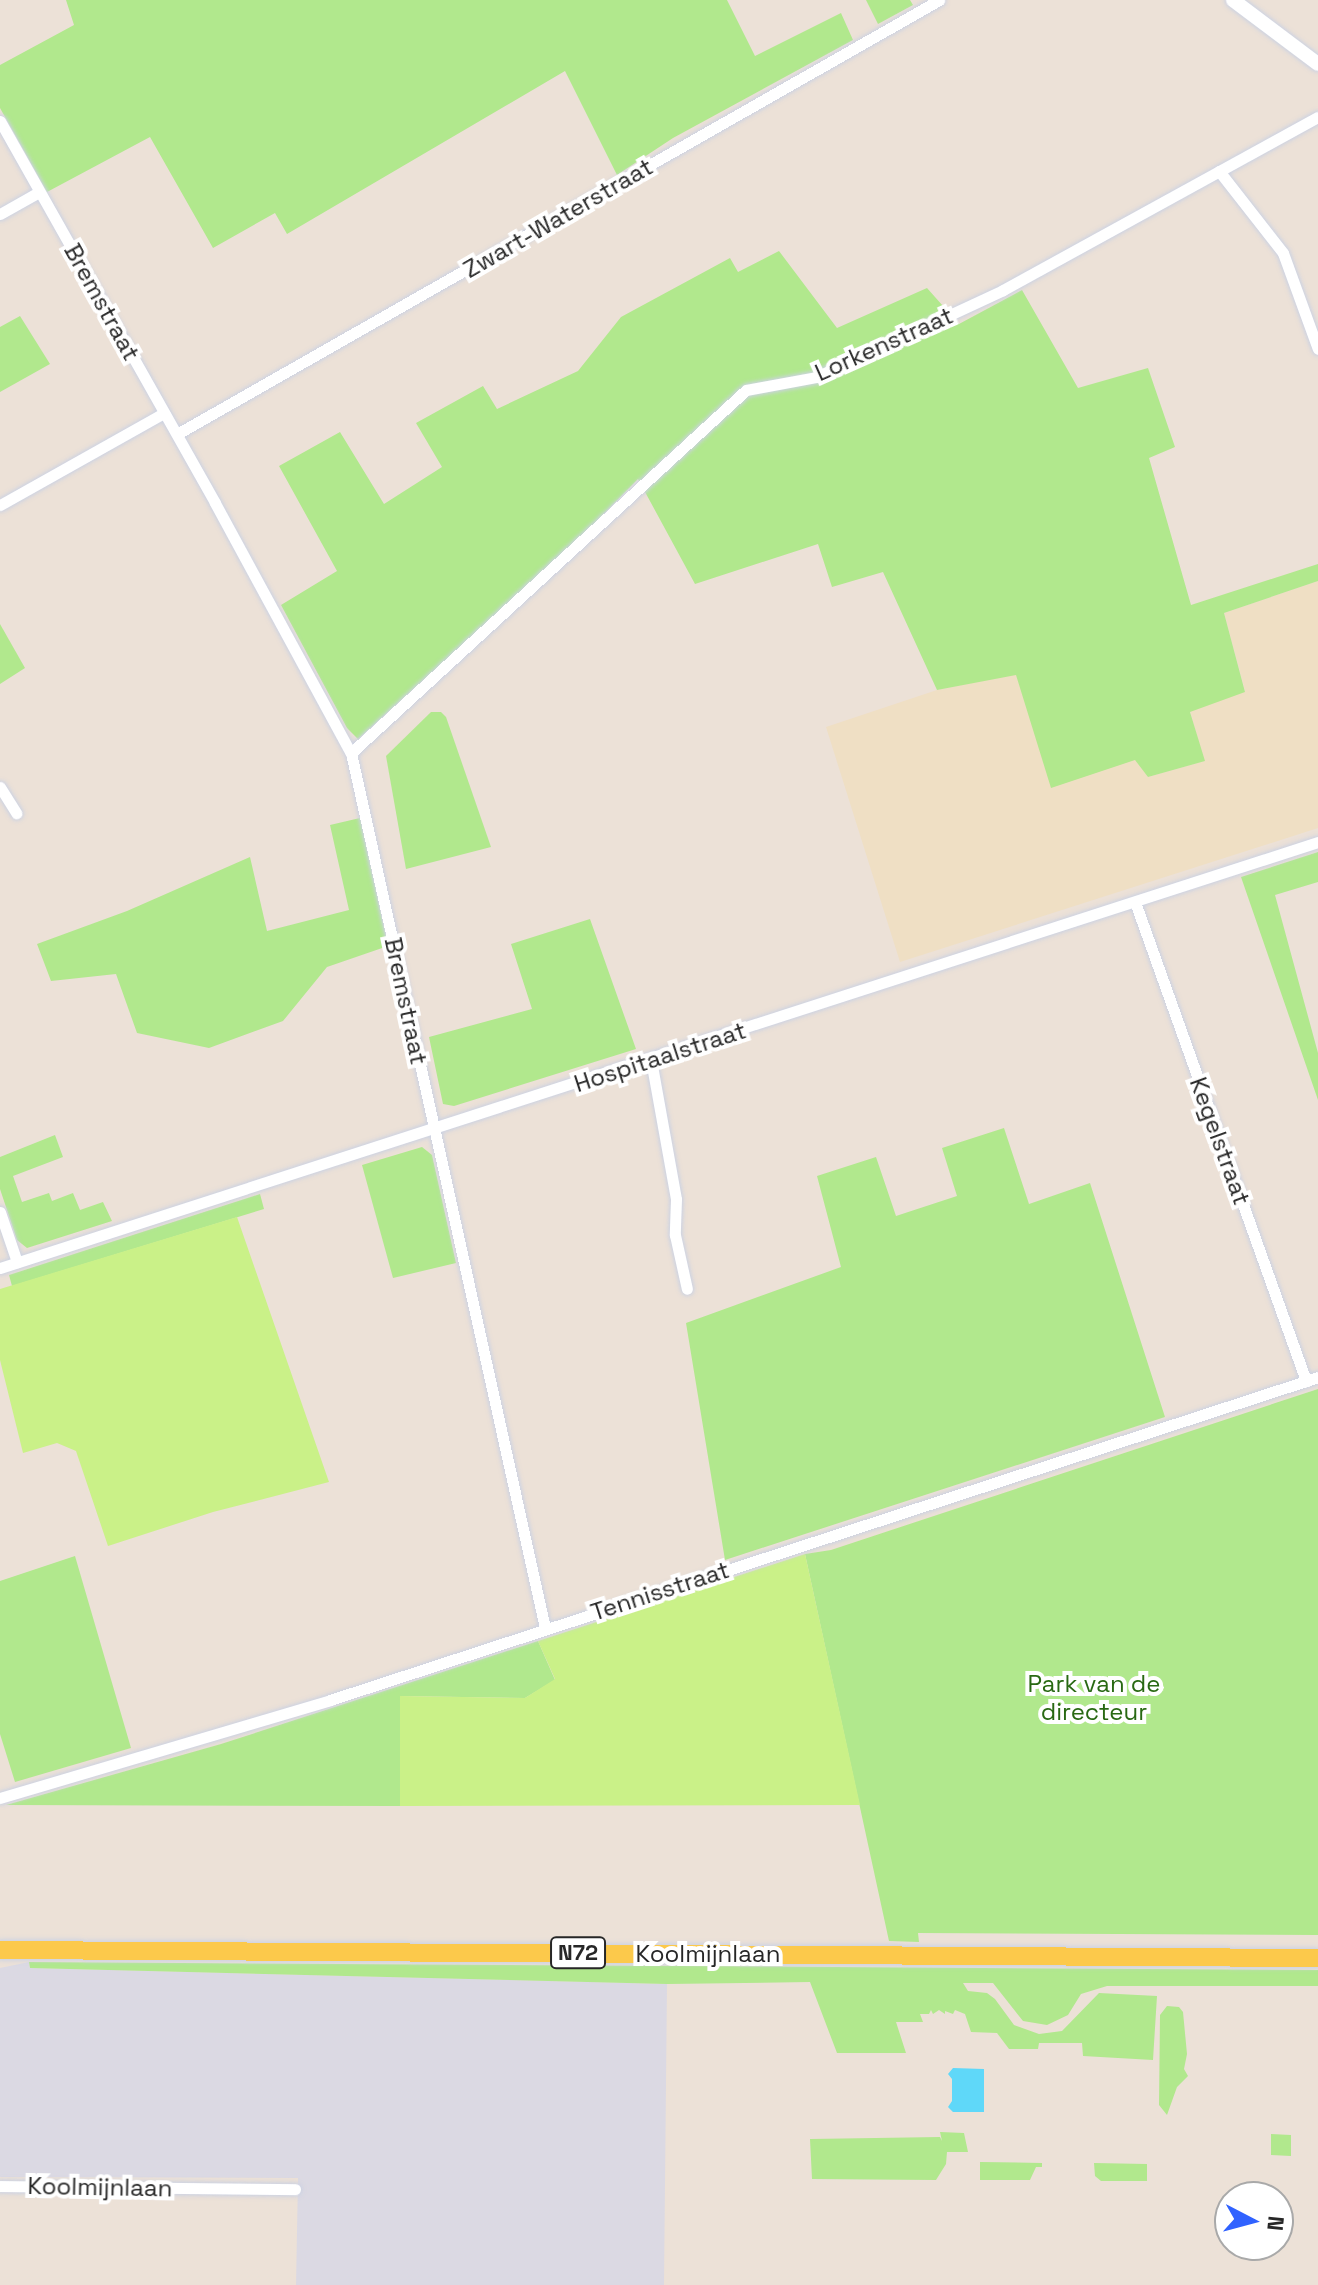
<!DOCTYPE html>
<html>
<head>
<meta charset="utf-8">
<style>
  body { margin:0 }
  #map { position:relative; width:1318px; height:2285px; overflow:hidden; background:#ece1d7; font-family:"Space Grotesk",sans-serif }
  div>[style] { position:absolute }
  .industrial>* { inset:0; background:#dbd9e3 }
  .education>* { inset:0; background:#efdfc4 }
  .green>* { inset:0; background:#b1e88d }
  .pitch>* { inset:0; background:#caf188 }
  .water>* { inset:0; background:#5fd8f9 }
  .roads { filter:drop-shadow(0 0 2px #ccd2e2) drop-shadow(0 0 2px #ccd2e2) }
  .minor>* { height:11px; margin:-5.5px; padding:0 5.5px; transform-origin:5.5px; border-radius:5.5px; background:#fff }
  .tertiary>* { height:14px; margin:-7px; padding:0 7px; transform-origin:7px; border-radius:7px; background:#fff }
  .primary>* { height:18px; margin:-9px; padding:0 9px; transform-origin:9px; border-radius:9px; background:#fcc94b }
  span { translate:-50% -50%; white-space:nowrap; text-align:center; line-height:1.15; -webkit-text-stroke:8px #fff; paint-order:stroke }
  .shield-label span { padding:2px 6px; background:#fff; border:2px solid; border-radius:6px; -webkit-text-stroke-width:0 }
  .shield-label { font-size:22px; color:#272727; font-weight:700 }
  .street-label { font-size:24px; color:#272727 }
  .park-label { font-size:24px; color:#296913 }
  .north { position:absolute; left:1214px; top:2181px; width:80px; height:80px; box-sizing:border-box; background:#fff; border:2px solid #a9a9a9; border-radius:50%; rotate:96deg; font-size:22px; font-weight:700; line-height:32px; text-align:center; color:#272727 }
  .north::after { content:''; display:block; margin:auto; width:28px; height:36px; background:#3062ff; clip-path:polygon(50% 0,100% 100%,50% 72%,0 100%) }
</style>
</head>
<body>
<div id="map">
  <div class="industrial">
    <div style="clip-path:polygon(29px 1962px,30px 1968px,667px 1984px,664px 2285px,296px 2285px,298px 2178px,0 2177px,0 1968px)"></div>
  </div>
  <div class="education">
    <div style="clip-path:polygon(1318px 581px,1318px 828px,900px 962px,826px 727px,937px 690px,1016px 674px,1136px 760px,1148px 777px,1204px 761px,1190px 711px,1245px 691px,1224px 613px)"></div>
  </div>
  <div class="green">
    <div style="clip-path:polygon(66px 0,727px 0,755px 56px,841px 13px,853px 40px,673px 138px,617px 175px,565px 71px,287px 234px,275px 213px,213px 248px,150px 137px,47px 192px,0 108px,0 65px,74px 25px)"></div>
    <div style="clip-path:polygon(866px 0,910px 0,913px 5px,878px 24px)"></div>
    <div style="clip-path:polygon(779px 251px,837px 328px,927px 288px,959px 324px,1022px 290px,1078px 388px,1148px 368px,1175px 447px,1149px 458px,1191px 605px,1318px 564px,1318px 581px,1224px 613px,1245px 692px,1190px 712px,1205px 761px,1148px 777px,1135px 760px,1051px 788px,1016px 675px,937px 690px,883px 572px,832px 587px,818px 544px,695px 584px,638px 479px,575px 543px,358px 739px,347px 728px,281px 605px,337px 571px,279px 466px,340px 432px,384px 504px,442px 467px,416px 423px,483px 386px,497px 409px,578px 371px,621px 317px,730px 258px,738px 272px)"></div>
    <div style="clip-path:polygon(20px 316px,50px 364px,0 392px,0 327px)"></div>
    <div style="clip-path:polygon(0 624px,25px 668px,0 684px)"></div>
    <div style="clip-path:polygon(431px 712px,441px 712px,446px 717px,491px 847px,406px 869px,386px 756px)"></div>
    <div style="clip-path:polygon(360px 818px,388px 946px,327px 967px,283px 1021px,209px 1048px,137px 1033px,116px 974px,51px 981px,37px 944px,127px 911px,250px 857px,267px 931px,349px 910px,330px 825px)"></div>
    <div style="clip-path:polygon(1318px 852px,1318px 882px,1275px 895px,1318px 1053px,1318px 1100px,1241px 877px)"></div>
    <div style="clip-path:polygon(590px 919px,636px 1049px,454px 1106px,443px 1104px,429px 1037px,532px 1009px,511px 944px)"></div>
    <div style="clip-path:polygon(1004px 1128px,1029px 1204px,1090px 1183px,1165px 1417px,725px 1560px,686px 1323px,841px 1267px,817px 1176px,876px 1157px,896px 1216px,957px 1196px,942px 1148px)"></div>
    <div style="clip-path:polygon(55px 1135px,63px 1157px,13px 1176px,22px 1202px,49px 1193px,52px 1201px,73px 1193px,80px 1210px,103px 1202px,112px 1221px,27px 1248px,17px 1240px,0 1189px,0 1157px)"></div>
    <div style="clip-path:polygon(422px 1147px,432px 1155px,456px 1263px,393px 1278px,362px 1165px)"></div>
    <div style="clip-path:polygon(260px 1194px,264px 1209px,12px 1286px,9px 1275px)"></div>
    <div style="clip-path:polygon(1318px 1389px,1318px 1935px,918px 1933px,919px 1942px,889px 1941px,805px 1554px,831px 1550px)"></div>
    <div style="clip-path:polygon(75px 1556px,131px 1748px,15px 1782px,0 1734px,0 1581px)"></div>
    <div style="clip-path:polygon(538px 1641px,555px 1680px,525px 1698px,400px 1696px,400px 1806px,6px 1805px,221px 1744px)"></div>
    <div style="clip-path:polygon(29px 1962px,1318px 1970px,1318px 1986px,1107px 1986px,1081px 1994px,1068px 2015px,1047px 2025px,1023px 2021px,993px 1983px,963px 1983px,968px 1991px,987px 1993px,995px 1999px,1014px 2025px,1039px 2034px,1062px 2031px,1099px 1993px,1157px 1996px,1153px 2060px,1083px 2056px,1082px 2043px,1039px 2043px,1038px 2049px,1009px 2049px,997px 2033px,971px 2032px,965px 2014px,955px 2010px,953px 2014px,945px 2011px,945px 2014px,939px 2010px,933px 2014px,931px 2010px,929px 2014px,920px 2014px,923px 2022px,896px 2022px,906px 2053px,837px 2053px,810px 1982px,667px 1984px,30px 1968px)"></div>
    <div style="clip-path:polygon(1167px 2006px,1179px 2007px,1183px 2012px,1187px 2054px,1184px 2069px,1188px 2076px,1177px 2087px,1167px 2115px,1159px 2105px,1160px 2015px)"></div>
    <div style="clip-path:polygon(940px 2132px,964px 2133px,968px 2152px,947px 2152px,946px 2164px,936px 2180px,812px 2179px,810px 2139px,940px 2137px,942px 2141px)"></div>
    <div style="clip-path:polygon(1271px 2134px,1291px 2135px,1291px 2156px,1271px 2155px)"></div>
    <div style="clip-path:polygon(980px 2162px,1042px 2163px,1042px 2167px,1036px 2167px,1030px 2180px,980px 2180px)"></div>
    <div style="clip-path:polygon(1094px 2163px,1147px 2164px,1147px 2181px,1101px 2181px,1095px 2176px)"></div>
  </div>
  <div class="pitch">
    <div style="clip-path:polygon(237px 1217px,329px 1482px,213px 1512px,108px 1546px,76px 1451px,57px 1443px,23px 1453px,0 1360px,0 1289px)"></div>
    <div style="clip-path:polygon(805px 1554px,860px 1805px,400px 1806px,400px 1696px,525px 1698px,555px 1679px,538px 1641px)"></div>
  </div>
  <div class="water">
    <div style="clip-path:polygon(953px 2068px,984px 2069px,984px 2112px,953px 2112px,948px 2107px,952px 2101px,952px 2079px,948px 2074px)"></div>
  </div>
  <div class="roads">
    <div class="minor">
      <div style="left:0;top:121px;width:438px;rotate:60.6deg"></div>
      <div style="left:215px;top:503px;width:285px;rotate:61.5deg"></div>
      <div style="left:351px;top:753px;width:896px;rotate:77.5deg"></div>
      <div style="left:1219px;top:171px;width:104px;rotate:52deg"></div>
      <div style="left:1283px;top:253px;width:102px;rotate:70deg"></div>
      <div style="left:0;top:214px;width:45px;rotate:-29.4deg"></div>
      <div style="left:177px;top:434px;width:877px;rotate:-29.66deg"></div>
      <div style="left:0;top:505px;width:188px;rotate:-29.3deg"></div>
      <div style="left:351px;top:753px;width:536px;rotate:-42.58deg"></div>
      <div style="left:746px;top:390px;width:71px;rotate:-10.5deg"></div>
      <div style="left:816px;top:377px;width:206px;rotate:-24.9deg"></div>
      <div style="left:1003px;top:290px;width:359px;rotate:-28.8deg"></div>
      <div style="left:0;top:787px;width:31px;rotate:58deg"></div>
      <div style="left:1135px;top:902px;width:509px;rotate:70.35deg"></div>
      <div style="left:651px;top:1060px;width:141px;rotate:79.8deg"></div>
      <div style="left:676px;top:1199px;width:36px;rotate:92deg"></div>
      <div style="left:675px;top:1235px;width:55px;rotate:77.5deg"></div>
      <div style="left:0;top:1212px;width:53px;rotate:71.2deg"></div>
      <div style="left:0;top:1268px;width:1385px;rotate:-17.91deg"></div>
      <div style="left:0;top:1798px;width:344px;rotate:-16.5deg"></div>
      <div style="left:330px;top:1700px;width:1039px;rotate:-18.1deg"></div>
      <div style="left:0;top:2186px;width:295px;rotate:0.6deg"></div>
    </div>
    <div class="tertiary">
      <div style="left:1233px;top:0;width:106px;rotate:37deg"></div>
    </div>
    <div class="primary">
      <div style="left:0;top:1950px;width:1318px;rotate:0.35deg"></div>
    </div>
  </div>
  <div class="shield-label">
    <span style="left:578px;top:1953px">N72</span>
  </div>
  <div class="street-label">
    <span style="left:558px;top:218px;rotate:-30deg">Zwart-Waterstraat</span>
    <span style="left:102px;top:302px;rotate:61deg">Bremstraat</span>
    <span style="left:884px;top:344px;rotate:-24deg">Lorkenstraat</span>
    <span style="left:406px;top:1001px;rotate:78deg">Bremstraat</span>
    <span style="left:660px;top:1057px;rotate:-18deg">Hospitaalstraat</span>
    <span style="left:1220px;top:1141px;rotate:70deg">Kegelstraat</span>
    <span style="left:660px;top:1591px;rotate:-18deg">Tennisstraat</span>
    <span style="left:708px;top:1954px">Koolmijnlaan</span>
    <span style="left:100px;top:2187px;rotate:1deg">Koolmijnlaan</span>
  </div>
  <div class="park-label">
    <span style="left:1094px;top:1698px">Park van de<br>directeur</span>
  </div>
  <div class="north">N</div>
</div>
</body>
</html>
